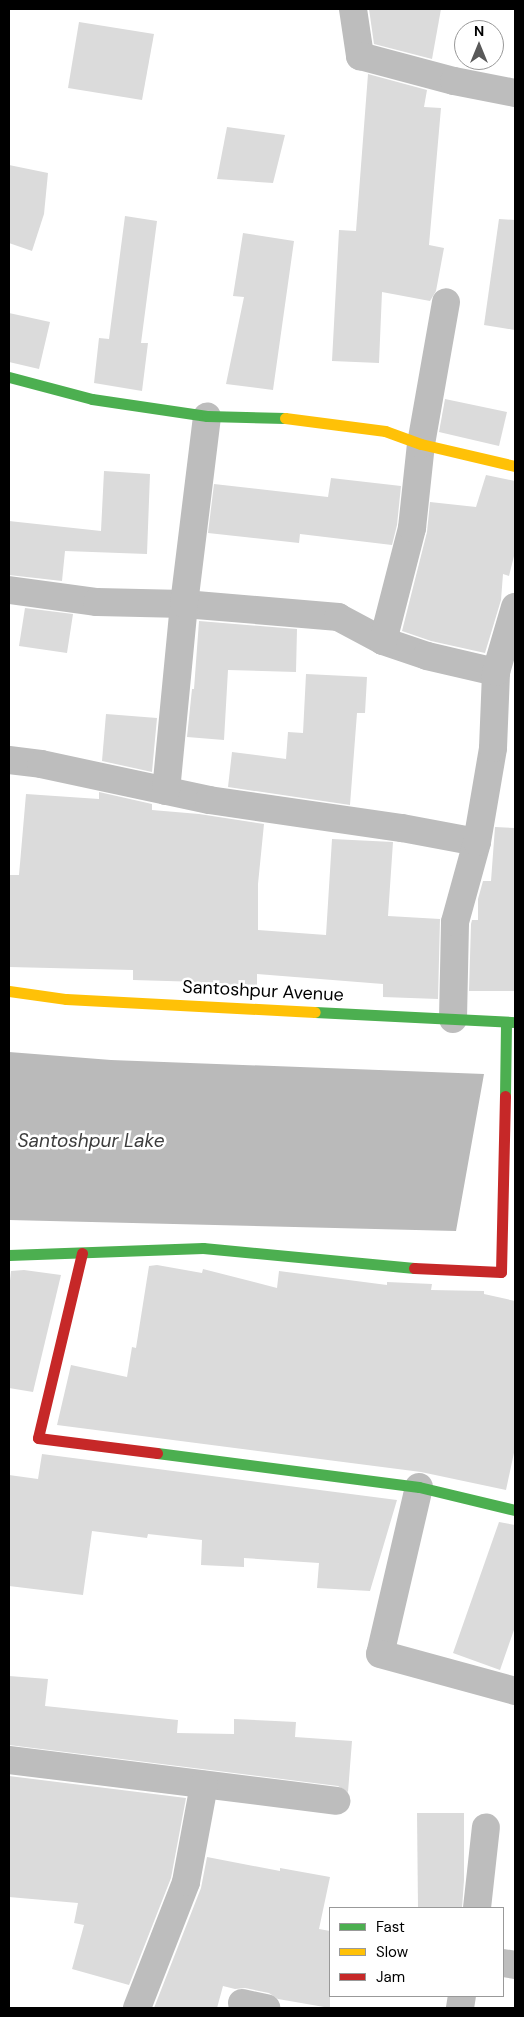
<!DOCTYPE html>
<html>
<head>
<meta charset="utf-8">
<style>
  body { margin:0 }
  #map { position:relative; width:524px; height:2017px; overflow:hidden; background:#fff; font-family:"DM Sans",sans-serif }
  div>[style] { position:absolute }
  .water>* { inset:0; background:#bababa }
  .building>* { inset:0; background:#dbdbdb }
  .street>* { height:28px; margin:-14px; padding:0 14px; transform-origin:14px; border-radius:14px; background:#bdbdbd }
  .fast>* { height:11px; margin:-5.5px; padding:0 5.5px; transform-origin:5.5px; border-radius:5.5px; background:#4caf50 }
  .slow>* { height:11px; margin:-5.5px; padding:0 5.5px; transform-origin:5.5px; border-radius:5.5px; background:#ffc107 }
  .jam>* { height:11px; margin:-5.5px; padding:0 5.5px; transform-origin:5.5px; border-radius:5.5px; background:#c62828 }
  span { translate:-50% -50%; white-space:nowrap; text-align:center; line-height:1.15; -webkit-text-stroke:5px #fff; paint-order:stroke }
  .street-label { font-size:18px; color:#000 }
  .water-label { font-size:19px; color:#3d3d3d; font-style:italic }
  .frame { position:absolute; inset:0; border:10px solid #000; pointer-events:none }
  .legend { position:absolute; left:329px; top:1907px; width:175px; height:90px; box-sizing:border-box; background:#fff; border:1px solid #999; margin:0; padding:6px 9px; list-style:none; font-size:15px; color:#000 }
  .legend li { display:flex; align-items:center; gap:10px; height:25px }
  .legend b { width:25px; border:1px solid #999 }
  .north { position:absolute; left:454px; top:20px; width:50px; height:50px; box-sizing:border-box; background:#fff; border:1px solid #999; border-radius:50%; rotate:0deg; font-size:14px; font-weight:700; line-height:20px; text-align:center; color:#000 }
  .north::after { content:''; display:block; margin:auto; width:18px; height:22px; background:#595959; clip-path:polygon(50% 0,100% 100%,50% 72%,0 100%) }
</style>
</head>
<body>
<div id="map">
  <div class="water">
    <div style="clip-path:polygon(9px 1052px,111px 1060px,484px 1074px,456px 1231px,9px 1220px)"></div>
  </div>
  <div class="building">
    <div style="clip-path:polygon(369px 9px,441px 9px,432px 59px,374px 44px)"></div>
    <div style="clip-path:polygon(79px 22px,154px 34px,142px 100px,68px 88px)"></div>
    <div style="clip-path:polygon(368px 74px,427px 90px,424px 107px,441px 108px,429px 245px,444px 248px,436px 291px,430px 301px,382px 292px,379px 363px,332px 361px,339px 230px,356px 231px)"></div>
    <div style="clip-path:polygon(227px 127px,285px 135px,273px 183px,217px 179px)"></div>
    <div style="clip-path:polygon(9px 165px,48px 173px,44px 214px,32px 251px,9px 243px)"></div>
    <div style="clip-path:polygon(125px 216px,157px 221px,141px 343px,148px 343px,142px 391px,94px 383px,99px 338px,109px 339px)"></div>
    <div style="clip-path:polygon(499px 219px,515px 220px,515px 330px,484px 325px)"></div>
    <div style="clip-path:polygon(243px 233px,294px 241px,273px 390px,226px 384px,244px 297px,233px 296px)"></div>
    <div style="clip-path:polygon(9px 313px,50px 322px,39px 369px,9px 362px)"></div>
    <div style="clip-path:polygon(445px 399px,507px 412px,499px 446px,439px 432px)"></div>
    <div style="clip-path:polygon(104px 471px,150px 474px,147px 554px,65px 551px,62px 581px,9px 575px,9px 521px,101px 531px)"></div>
    <div style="clip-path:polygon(486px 475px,515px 481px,515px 552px,509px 576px,503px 574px,501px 600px,485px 653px,431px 641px,402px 631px,427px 532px,430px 502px,476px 507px)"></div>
    <div style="clip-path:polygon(331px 478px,401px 486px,397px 525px,392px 545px,300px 534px,299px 543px,208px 533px,214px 484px,328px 497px)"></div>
    <div style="clip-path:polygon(25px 608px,73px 614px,67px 653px,19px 646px)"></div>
    <div style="clip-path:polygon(199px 621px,297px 629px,296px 672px,228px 670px,224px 740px,187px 737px,192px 689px,194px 689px)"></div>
    <div style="clip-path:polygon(306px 674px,367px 677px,365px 713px,357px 713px,350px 805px,228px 787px,232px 752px,286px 759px,288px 732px,303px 733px)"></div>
    <div style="clip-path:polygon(106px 714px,157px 718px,152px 772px,102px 761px)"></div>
    <div style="clip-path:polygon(99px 792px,152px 804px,152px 810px,199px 814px,264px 824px,258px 884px,258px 930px,326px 935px,332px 839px,393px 842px,388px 916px,440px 919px,438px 999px,383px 997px,383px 984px,257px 974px,257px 985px,201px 984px,201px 982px,133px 980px,133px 970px,9px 967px,9px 875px,19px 875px,26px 794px,99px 799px)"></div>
    <div style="clip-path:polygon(495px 827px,515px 828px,515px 991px,469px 991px,471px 924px,472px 920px,478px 920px,478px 899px,483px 881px,491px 881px)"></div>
    <div style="clip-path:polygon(157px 1265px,202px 1273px,203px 1269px,277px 1288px,279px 1271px,387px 1285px,387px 1282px,432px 1284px,431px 1290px,484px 1291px,484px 1294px,515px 1301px,515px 1448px,506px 1490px,421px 1472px,57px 1425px,71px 1365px,127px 1377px,132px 1347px,136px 1348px,149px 1266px)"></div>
    <div style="clip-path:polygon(24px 1270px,61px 1275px,33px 1392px,9px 1388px,9px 1290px,11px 1271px)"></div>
    <div style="clip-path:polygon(42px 1454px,397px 1500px,370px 1591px,317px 1588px,319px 1563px,244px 1558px,244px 1567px,201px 1565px,202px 1540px,148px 1534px,147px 1538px,92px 1531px,83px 1595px,9px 1586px,9px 1475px,38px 1479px)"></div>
    <div style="clip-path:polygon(499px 1522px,515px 1525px,515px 1627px,500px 1670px,453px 1653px)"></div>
    <div style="clip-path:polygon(9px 1676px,48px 1679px,45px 1706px,178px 1720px,177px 1733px,234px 1734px,234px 1719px,296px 1722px,295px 1737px,352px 1741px,348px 1792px,338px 1786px,9px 1745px)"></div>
    <div style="clip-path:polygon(9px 1776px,186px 1798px,171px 1878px,129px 1985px,72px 1969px,84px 1925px,74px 1923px,78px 1903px,9px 1897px)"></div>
    <div style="clip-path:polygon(417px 1813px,464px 1813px,464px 1880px,462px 1908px,418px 1908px)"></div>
    <div style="clip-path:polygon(207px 1857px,280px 1871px,280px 1868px,330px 1877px,319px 1929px,330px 1931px,330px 2008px,278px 1999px,269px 1993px,245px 1988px,235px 1989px,223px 1986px,217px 2008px,154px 2008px,201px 1888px)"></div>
  </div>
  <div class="street">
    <div style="left:353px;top:9px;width:48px;rotate:81.5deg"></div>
    <div style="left:360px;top:56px;width:97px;rotate:14.9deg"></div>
    <div style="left:454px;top:81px;width:62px;rotate:11.1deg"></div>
    <div style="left:9px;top:590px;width:89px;rotate:7.8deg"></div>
    <div style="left:97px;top:602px;width:87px;rotate:1.3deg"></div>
    <div style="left:184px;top:604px;width:155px;rotate:4.8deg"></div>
    <div style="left:338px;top:617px;width:51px;rotate:28.1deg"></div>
    <div style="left:383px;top:641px;width:46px;rotate:18.8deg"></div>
    <div style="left:427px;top:656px;width:71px;rotate:13.1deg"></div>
    <div style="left:383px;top:641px;width:117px;rotate:-75.6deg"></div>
    <div style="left:412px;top:528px;width:84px;rotate:-83.9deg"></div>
    <div style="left:421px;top:444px;width:144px;rotate:-80deg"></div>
    <div style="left:9px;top:760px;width:32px;rotate:7deg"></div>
    <div style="left:41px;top:764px;width:172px;rotate:12.1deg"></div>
    <div style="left:209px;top:800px;width:195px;rotate:8.3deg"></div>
    <div style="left:402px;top:828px;width:76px;rotate:10.6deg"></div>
    <div style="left:166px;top:791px;width:188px;rotate:-84.5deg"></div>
    <div style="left:184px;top:604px;width:189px;rotate:-83deg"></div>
    <div style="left:453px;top:1019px;width:97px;rotate:-88.8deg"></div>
    <div style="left:455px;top:922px;width:83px;rotate:-74.6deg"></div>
    <div style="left:477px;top:842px;width:95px;rotate:-80.3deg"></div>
    <div style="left:493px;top:748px;width:76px;rotate:-87.7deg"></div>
    <div style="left:496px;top:672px;width:68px;rotate:-73.7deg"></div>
    <div style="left:419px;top:1487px;width:171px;rotate:103.1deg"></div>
    <div style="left:380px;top:1654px;width:140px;rotate:15.3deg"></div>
    <div style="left:9px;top:1760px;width:330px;rotate:7.1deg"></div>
    <div style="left:477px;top:1908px;width:81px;rotate:-83.7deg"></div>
    <div style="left:503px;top:1963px;width:12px;rotate:9deg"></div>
    <div style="left:242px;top:2003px;width:25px;rotate:12deg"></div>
    <div style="left:137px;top:2008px;width:135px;rotate:-68.7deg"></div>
    <div style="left:186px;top:1882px;width:99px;rotate:-79.5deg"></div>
    <div style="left:460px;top:2008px;width:12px;rotate:-81deg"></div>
  </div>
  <div class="fast">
    <div style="left:9px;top:377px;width:86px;rotate:14.8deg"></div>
    <div style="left:92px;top:399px;width:116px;rotate:8.4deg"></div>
    <div style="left:207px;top:416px;width:78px;rotate:1.5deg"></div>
    <div style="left:315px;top:1012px;width:200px;rotate:2.9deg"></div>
    <div style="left:505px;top:1096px;width:74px;rotate:-89.2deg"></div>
    <div style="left:9px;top:1255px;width:194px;rotate:-2.1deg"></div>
    <div style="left:203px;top:1248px;width:212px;rotate:5.4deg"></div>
    <div style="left:157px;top:1453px;width:264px;rotate:7.4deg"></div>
    <div style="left:419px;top:1487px;width:99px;rotate:13.5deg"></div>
  </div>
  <div class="slow">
    <div style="left:285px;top:418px;width:101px;rotate:7.4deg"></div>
    <div style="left:385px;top:431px;width:38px;rotate:20deg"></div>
    <div style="left:421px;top:444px;width:97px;rotate:13.2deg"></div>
    <div style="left:9px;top:991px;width:58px;rotate:8deg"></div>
    <div style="left:66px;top:999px;width:249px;rotate:3deg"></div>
  </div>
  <div class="jam">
    <div style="left:82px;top:1253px;width:190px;rotate:103.4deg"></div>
    <div style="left:38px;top:1438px;width:120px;rotate:7.2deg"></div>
    <div style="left:414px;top:1268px;width:87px;rotate:2.6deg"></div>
    <div style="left:501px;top:1272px;width:176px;rotate:-88.7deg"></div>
  </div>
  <div class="street-label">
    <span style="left:263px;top:991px;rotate:3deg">Santoshpur Avenue</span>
  </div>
  <div class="water-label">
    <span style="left:91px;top:1141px">Santoshpur Lake</span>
  </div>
  <div class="frame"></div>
  <ul class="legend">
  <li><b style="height:6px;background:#4caf50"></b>Fast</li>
  <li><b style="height:6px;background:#ffc107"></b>Slow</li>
  <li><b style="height:6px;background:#c62828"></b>Jam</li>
  </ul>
  <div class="north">N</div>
</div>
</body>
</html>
